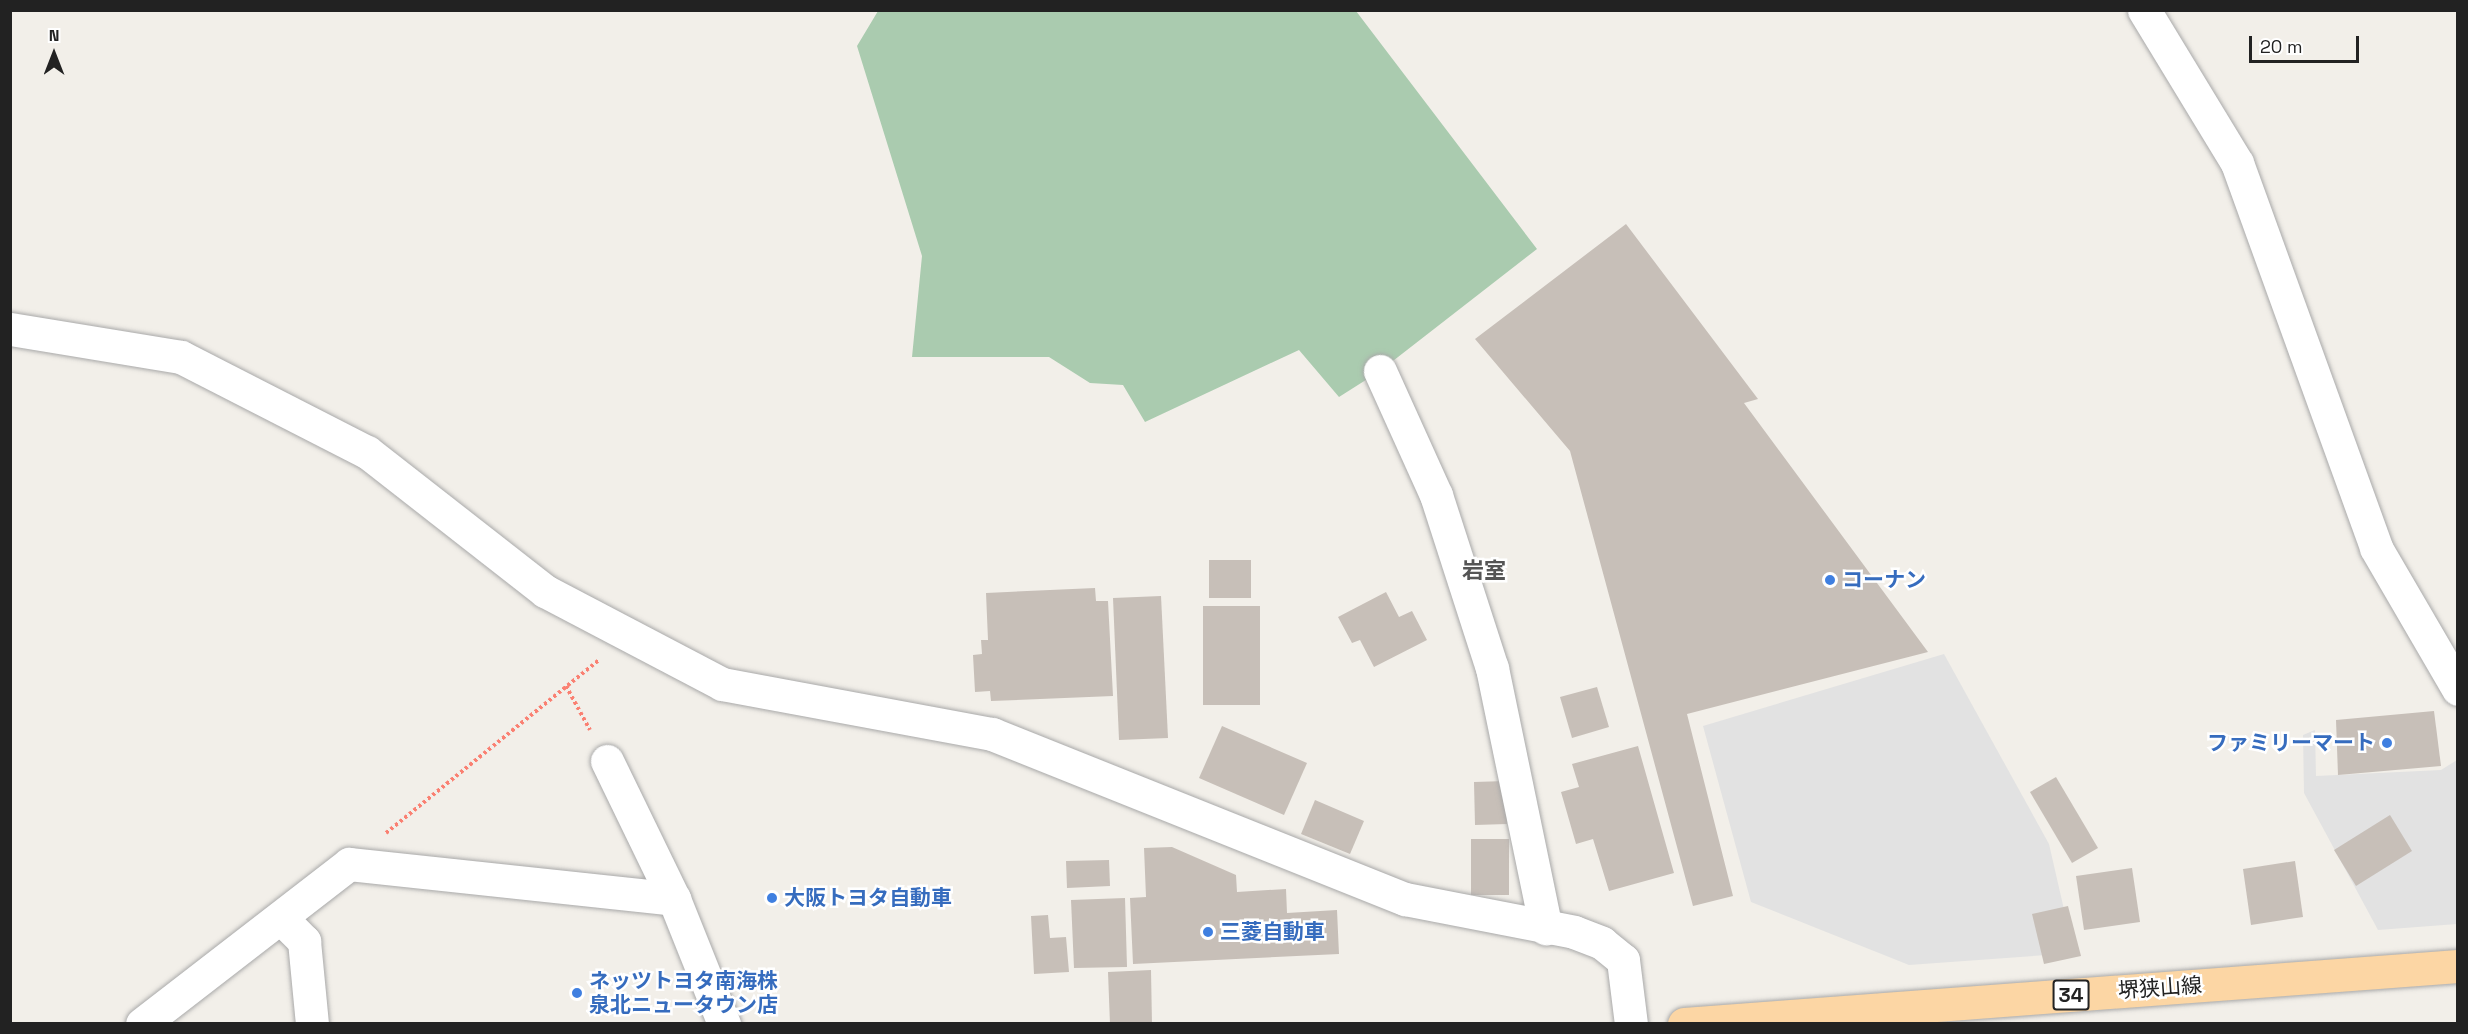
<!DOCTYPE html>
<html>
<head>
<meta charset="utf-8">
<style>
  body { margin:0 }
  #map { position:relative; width:2468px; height:1034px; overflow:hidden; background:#f2efe9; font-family:"Space Grotesk","Noto Sans JP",sans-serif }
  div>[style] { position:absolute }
  .cemetery>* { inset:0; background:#aacbaf }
  .parking>* { inset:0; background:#e2e2e2 }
  .building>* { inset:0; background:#c7bfb8 }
  .path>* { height:4px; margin-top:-2px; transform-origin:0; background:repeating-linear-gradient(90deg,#fa8072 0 3px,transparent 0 6px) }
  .roads { filter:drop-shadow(0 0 2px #a9a9a9) drop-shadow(0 0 2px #a9a9a9) }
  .minor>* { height:33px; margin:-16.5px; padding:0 16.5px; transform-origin:16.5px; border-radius:16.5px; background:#fff }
  .major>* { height:33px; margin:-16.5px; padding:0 16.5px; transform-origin:16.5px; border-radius:16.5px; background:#fcd6a4 }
  .dots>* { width:16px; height:16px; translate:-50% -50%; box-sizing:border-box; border:3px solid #fff; border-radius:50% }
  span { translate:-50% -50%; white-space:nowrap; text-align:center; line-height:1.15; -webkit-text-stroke:5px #fff; paint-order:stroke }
  .shield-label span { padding:2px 4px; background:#fff; border:2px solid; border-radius:4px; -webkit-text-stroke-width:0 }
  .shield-label { font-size:20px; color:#222; font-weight:700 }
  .shop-label { font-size:21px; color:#366cbe; font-weight:700 }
  .left { translate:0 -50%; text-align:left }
  .right { translate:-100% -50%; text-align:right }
  .street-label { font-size:21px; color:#222 }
  .neighbourhood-label { font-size:22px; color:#555; font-weight:700 }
  .frame { position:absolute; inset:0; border:12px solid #222; pointer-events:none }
  .north { position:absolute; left:24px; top:24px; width:60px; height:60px; -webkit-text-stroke:4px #fff; paint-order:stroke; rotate:0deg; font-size:16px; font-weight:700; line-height:24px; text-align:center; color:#222 }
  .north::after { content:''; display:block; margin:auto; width:21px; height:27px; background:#222; clip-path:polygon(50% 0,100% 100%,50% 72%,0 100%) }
  .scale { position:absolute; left:2249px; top:36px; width:110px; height:27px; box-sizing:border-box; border:3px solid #222; border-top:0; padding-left:8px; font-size:18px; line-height:21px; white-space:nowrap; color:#222; -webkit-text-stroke:4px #fff; paint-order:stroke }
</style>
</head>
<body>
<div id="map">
  <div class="cemetery">
    <div style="clip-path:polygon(878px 11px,1356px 11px,1537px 249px,1380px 371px,1339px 397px,1299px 350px,1145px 422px,1123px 385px,1090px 383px,1049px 357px,912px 357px,922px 256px,857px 46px)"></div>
  </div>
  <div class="parking">
    <div style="clip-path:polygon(1944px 654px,2049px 844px,2074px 953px,1909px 965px,1751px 902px,1703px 726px)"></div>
    <div style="clip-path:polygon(2315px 730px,2316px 776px,2441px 770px,2457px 760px,2457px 924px,2378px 930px,2304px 793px,2303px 735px)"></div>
  </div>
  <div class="building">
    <div style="clip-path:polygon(1626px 224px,1758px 399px,1744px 403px,1928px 652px,1687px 714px,1733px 896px,1693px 906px,1570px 451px,1475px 339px)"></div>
    <div style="clip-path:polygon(1209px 560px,1251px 560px,1251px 598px,1209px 598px)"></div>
    <div style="clip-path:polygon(1095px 588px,1096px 601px,1108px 601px,1113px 696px,991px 701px,990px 691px,975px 692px,973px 655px,982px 654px,981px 640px,988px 640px,986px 593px)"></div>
    <div style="clip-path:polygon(1386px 592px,1399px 617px,1412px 611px,1427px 640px,1374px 667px,1360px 640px,1352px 643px,1338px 617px)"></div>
    <div style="clip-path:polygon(1161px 596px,1168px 738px,1119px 740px,1113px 598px)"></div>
    <div style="clip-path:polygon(1203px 606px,1260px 606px,1260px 705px,1203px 705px)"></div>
    <div style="clip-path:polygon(1597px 687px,1609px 727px,1572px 738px,1560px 697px)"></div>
    <div style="clip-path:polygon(2434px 711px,2441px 766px,2338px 775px,2336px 720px)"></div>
    <div style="clip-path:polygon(1222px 726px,1307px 763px,1284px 815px,1199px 778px)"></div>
    <div style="clip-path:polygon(1638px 746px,1674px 873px,1609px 891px,1593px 839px,1576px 844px,1561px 792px,1579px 787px,1572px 764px)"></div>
    <div style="clip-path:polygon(2056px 777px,2098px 848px,2072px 863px,2030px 792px)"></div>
    <div style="clip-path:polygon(1506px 781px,1507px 824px,1475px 825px,1474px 782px)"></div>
    <div style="clip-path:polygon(1315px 800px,1364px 821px,1350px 854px,1301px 834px)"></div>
    <div style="clip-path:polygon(2390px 815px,2412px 851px,2356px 886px,2334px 850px)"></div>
    <div style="clip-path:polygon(1471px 839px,1509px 839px,1509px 895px,1471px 895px)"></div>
    <div style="clip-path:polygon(1172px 847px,1236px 875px,1237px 892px,1286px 889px,1287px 913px,1337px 910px,1339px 954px,1133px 964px,1130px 898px,1146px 897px,1144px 848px)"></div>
    <div style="clip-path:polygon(1109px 860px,1110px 886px,1067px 888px,1066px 861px)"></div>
    <div style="clip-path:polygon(2295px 861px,2303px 917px,2251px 925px,2243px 869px)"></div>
    <div style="clip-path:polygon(2132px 868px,2140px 922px,2084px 930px,2076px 876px)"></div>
    <div style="clip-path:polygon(1125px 898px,1127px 967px,1074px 968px,1071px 900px)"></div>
    <div style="clip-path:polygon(2068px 906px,2081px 956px,2044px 964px,2032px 914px)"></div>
    <div style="clip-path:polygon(1048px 915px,1050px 938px,1066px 937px,1069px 972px,1034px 974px,1031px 916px)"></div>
    <div style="clip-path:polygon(1151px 970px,1152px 1024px,1110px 1024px,1108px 972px)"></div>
  </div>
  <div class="path">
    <div style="left:566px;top:686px;width:50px;rotate:61.4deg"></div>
    <div style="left:386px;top:833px;width:274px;rotate:-39.1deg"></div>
  </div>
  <div class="roads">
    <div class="minor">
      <div style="left:2144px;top:10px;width:179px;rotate:58.7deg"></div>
      <div style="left:2237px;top:163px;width:409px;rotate:70.1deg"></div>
      <div style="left:2376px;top:548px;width:163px;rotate:59.8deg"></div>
      <div style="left:10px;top:329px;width:173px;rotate:9.3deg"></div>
      <div style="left:181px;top:357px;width:209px;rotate:27.1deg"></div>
      <div style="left:367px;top:452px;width:226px;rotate:38deg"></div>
      <div style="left:545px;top:591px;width:200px;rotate:27.7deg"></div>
      <div style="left:722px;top:684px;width:275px;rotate:10.5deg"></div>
      <div style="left:992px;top:734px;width:445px;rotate:21.8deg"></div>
      <div style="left:1405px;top:899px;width:172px;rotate:11deg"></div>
      <div style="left:1574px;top:932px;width:30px;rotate:21deg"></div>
      <div style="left:1602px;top:943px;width:27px;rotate:39deg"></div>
      <div style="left:1623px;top:960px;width:64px;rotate:82.9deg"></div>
      <div style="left:1380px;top:371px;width:136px;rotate:65.7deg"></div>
      <div style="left:1436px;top:495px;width:182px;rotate:72.1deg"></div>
      <div style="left:1492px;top:668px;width:266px;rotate:78.3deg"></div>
      <div style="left:607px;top:761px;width:153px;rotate:64.1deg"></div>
      <div style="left:281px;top:918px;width:33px;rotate:45deg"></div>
      <div style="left:304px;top:941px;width:83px;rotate:84.5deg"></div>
      <div style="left:142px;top:1024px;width:262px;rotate:-37.7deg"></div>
      <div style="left:349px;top:864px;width:327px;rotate:6.1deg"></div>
      <div style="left:674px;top:899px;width:135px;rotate:68.2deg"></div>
    </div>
    <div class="major">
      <div style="left:1684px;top:1024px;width:776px;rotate:-4.29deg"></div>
    </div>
  </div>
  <div class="dots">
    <div style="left:1830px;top:580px;background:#3f7fe0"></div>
    <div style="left:2387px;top:743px;background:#3f7fe0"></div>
    <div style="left:772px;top:898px;background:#3f7fe0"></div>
    <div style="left:1208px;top:932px;background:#3f7fe0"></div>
    <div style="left:577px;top:993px;background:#3f7fe0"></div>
  </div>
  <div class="shield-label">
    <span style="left:2071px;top:995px">34</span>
  </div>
  <div class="shop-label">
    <span class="left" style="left:1842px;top:580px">コーナン</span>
    <span class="right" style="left:2375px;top:743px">ファミリーマート</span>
    <span class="left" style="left:784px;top:898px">大阪トヨタ自動車</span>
    <span class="left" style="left:1220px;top:932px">三菱自動車</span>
    <span class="left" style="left:589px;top:993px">ネッツトヨタ南海株<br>泉北ニュータウン店</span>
  </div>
  <div class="street-label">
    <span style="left:2160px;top:988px;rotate:-4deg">堺狭山線</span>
  </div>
  <div class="neighbourhood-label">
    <span style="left:1484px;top:571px">岩室</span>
  </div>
  <div class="frame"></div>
  <div class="north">N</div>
  <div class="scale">20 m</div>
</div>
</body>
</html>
